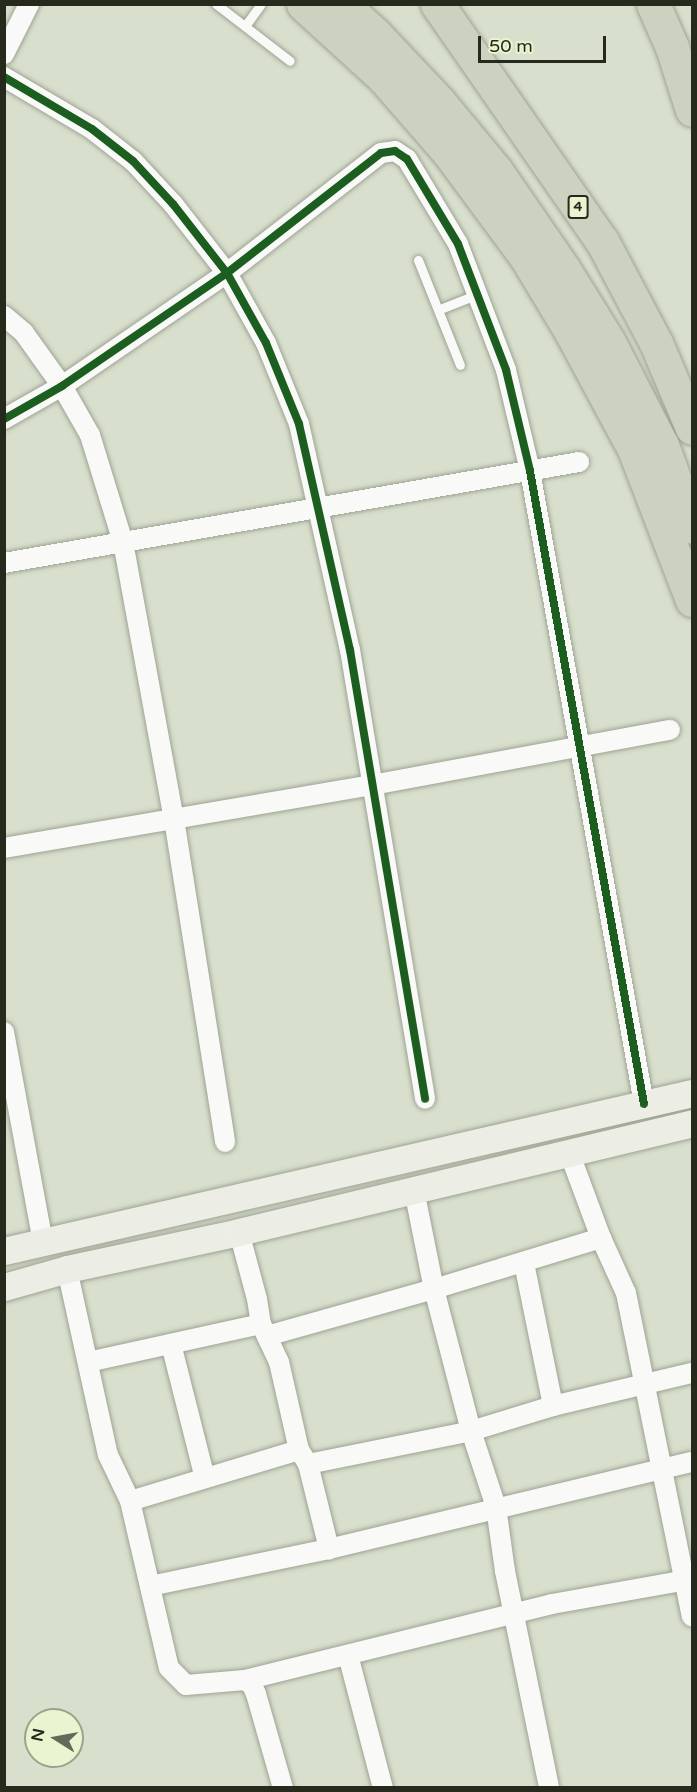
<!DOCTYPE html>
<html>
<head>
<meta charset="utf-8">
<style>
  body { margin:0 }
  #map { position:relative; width:697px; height:1792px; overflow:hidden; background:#d8dfcc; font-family:"Varela Round",sans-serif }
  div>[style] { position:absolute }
  .roads { filter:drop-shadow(0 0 2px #9ea394) drop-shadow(0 0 2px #9ea394) }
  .lane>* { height:9px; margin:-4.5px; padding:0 4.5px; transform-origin:4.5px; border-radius:4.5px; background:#f9faf7 }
  .street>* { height:20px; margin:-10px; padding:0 10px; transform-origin:10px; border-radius:10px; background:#f9faf7 }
  .secondary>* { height:27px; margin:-13.5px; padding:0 13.5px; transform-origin:13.5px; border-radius:13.5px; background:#eceee6 }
  .highway>* { height:33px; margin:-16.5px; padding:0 16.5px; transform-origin:16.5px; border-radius:16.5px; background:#cdd1bf }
  .cycleway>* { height:8px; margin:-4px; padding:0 4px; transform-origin:4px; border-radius:4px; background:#1b5e20 }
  span { translate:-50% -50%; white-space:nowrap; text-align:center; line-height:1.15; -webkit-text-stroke:6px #e9f4d1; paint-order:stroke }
  .shield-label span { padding:2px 4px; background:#e9f4d1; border:2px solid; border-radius:4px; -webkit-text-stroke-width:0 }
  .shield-label { font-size:14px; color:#262a1d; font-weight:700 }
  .frame { position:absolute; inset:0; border:6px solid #262a1d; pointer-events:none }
  .north { position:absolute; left:24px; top:1708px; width:60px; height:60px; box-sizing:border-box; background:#e9f4d1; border:2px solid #9ba389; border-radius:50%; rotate:281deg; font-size:16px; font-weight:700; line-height:24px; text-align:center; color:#262a1d }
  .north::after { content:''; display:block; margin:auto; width:21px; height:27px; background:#64695a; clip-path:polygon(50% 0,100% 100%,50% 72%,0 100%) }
  .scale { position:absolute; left:478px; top:36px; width:128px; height:27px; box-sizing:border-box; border:3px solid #262a1d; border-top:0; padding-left:8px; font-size:18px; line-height:21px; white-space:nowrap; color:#262a1d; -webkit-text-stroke:4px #e9f4d1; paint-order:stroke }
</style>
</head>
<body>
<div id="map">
  <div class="roads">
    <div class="lane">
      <div style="left:216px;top:4px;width:93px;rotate:37.6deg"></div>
      <div style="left:245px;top:26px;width:27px;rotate:-54deg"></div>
      <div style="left:418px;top:260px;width:113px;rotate:68.2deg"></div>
      <div style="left:440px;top:309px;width:41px;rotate:-21.5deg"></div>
    </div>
    <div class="street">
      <div style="left:4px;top:54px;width:56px;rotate:-63.4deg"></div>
      <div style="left:4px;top:77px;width:102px;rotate:30.6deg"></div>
      <div style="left:92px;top:129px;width:52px;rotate:38deg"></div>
      <div style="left:133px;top:161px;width:59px;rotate:47.1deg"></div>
      <div style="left:173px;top:204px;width:88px;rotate:52deg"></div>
      <div style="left:227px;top:273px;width:80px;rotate:60.9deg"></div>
      <div style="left:266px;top:343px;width:87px;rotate:67.8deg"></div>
      <div style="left:299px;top:424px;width:232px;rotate:77.3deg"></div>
      <div style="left:350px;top:650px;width:455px;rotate:80.5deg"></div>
      <div style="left:4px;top:316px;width:26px;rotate:40deg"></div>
      <div style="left:24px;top:333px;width:65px;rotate:54.4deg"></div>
      <div style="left:62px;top:386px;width:56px;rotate:60.3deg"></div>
      <div style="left:90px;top:435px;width:112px;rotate:72.9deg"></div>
      <div style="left:123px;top:542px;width:282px;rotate:79.6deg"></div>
      <div style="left:174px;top:819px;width:327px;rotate:81deg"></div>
      <div style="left:4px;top:419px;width:67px;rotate:-29.6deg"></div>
      <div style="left:62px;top:386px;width:200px;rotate:-34.4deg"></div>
      <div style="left:227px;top:273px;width:195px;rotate:-37.9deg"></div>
      <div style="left:381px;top:153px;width:14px;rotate:-8deg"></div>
      <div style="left:395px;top:151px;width:14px;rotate:34deg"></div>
      <div style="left:407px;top:159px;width:99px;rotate:59deg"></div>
      <div style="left:458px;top:244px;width:135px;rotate:69.1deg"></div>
      <div style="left:506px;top:370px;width:104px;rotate:76.6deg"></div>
      <div style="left:530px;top:471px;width:643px;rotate:79.79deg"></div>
      <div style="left:4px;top:563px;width:584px;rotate:-9.96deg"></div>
      <div style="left:4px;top:848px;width:373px;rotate:-9.7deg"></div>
      <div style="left:372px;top:785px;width:303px;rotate:-10.5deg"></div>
      <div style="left:4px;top:1032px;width:214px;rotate:79.5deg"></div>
      <div style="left:569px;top:1152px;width:92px;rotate:69.6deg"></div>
      <div style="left:601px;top:1238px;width:60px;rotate:65.6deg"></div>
      <div style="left:626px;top:1293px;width:330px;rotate:78.5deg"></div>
      <div style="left:414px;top:1190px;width:101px;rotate:78.6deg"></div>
      <div style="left:434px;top:1289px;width:147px;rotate:75.4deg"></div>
      <div style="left:471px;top:1431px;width:80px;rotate:71.8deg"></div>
      <div style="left:496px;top:1507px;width:65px;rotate:82deg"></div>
      <div style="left:505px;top:1571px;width:221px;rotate:78.5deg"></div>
      <div style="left:239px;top:1232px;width:69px;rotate:75deg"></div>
      <div style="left:257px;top:1299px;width:25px;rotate:81deg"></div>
      <div style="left:261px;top:1324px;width:42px;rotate:64.7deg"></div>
      <div style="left:279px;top:1362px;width:90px;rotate:77.2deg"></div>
      <div style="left:299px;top:1450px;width:17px;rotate:57deg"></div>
      <div style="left:308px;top:1464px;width:88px;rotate:76.1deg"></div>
      <div style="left:524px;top:1263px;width:146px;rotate:78.5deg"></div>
      <div style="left:67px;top:1269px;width:190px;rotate:77.6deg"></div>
      <div style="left:108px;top:1455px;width:51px;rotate:64.4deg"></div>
      <div style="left:130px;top:1501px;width:171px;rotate:76.9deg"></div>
      <div style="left:169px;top:1668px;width:24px;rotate:45deg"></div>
      <div style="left:186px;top:1685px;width:59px;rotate:-4.8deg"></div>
      <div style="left:245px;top:1680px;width:316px;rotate:-13.9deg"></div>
      <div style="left:552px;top:1604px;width:142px;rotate:-10.1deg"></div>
      <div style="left:267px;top:1336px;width:173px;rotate:-15.7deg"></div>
      <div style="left:434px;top:1289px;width:175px;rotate:-17deg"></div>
      <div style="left:171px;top:1344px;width:138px;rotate:75.8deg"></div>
      <div style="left:88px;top:1362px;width:177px;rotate:-12.4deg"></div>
      <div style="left:308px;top:1464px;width:166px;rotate:-11.4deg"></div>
      <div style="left:471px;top:1431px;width:86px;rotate:-17deg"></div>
      <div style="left:553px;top:1406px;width:143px;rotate:-13.4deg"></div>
      <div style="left:130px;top:1501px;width:177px;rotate:-16.8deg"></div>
      <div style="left:150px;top:1586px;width:183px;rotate:-11.7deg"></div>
      <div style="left:329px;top:1549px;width:373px;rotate:-13.5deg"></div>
      <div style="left:348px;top:1655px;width:138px;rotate:75.3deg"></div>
      <div style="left:245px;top:1680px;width:9px;rotate:36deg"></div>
      <div style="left:252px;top:1685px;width:10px;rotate:66deg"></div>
      <div style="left:256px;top:1694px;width:98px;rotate:74deg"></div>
    </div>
    <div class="secondary">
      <div style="left:4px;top:1251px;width:706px;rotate:-12.93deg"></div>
      <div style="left:4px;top:1287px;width:66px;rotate:-15.9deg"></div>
      <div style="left:67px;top:1269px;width:176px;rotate:-12.1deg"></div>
      <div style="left:239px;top:1232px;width:466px;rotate:-13.5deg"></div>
    </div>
    <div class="highway">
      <div style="left:303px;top:4px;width:108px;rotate:42.4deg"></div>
      <div style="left:383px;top:77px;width:101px;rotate:49deg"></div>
      <div style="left:449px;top:153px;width:129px;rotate:53.5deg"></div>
      <div style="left:526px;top:257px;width:87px;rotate:59deg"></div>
      <div style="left:571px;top:332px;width:133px;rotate:61.7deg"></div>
      <div style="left:634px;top:449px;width:162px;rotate:69deg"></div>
      <div style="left:342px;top:4px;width:46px;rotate:42.4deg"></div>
      <div style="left:376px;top:35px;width:93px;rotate:46.7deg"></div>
      <div style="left:440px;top:103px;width:89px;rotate:50.4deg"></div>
      <div style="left:497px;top:172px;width:116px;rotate:55.5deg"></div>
      <div style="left:563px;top:268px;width:87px;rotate:58.1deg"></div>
      <div style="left:609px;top:342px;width:116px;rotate:62.8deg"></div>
      <div style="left:662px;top:445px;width:87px;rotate:69.9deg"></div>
      <div style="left:437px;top:4px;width:289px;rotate:55.2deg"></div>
      <div style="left:602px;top:241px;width:115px;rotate:62.1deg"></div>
      <div style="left:656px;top:343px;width:92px;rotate:67deg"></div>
      <div style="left:653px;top:4px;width:47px;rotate:66.2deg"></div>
      <div style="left:672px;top:47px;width:66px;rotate:72.4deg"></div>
    </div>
  </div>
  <div class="cycleway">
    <div style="left:4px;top:77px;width:102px;rotate:30.6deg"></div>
    <div style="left:92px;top:129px;width:52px;rotate:38deg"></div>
    <div style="left:133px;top:161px;width:59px;rotate:47.1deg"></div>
    <div style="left:173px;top:204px;width:88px;rotate:52deg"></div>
    <div style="left:227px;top:273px;width:80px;rotate:60.9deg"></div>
    <div style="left:266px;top:343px;width:87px;rotate:67.8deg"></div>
    <div style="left:299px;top:424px;width:232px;rotate:77.3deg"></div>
    <div style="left:350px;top:650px;width:455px;rotate:80.5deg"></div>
    <div style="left:4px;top:419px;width:67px;rotate:-29.6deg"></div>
    <div style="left:62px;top:386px;width:200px;rotate:-34.4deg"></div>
    <div style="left:227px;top:273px;width:195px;rotate:-37.9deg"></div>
    <div style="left:381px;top:153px;width:14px;rotate:-8deg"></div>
    <div style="left:395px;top:151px;width:14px;rotate:34deg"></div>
    <div style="left:407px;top:159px;width:99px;rotate:59deg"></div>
    <div style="left:458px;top:244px;width:135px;rotate:69.1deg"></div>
    <div style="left:506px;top:370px;width:104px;rotate:76.6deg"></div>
    <div style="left:530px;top:471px;width:643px;rotate:79.79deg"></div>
  </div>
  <div class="shield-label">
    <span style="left:578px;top:207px">4</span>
  </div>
  <div class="frame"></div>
  <div class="north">N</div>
  <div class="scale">50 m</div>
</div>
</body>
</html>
